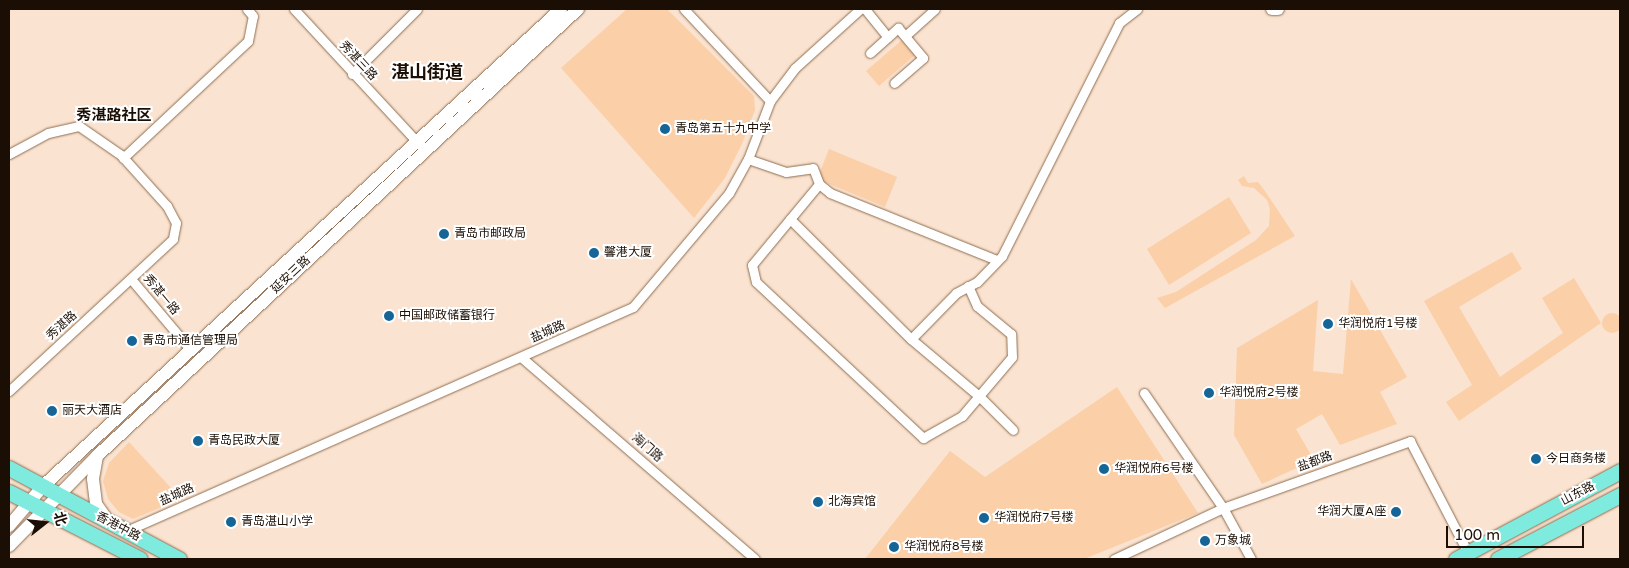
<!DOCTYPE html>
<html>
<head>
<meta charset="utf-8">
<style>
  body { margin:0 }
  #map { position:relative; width:1629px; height:568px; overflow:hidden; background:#fae3d0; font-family:"Varela Round","Noto Sans SC",sans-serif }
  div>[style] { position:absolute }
  .green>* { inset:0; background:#fbcfa8 }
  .round { border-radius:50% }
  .roads { filter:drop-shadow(0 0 1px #8e6d50) drop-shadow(0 0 1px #8e6d50) }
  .street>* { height:9px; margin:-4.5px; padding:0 4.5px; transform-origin:4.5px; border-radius:4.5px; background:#fff }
  .secondary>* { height:12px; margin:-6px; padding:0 6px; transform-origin:6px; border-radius:6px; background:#fff }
  .primary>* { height:15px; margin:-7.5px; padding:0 7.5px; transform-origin:7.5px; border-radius:7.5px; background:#7febdf }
  .dots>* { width:14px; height:14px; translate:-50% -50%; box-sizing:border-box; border:2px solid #fff; border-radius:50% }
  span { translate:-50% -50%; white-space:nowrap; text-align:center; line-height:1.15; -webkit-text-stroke:4px #fff; paint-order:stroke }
  .street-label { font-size:12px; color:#1b0e04 }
  .poi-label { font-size:12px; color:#1b0e04 }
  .left { translate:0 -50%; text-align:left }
  .right { translate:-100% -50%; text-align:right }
  .quarter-label { font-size:15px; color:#1b0e04; font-weight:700 }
  .district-label { font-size:18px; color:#1b0e04; font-weight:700 }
  .frame { position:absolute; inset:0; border:10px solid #1b0e04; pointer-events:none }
  .north { position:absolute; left:20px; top:498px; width:50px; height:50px; -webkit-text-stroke:4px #fff; paint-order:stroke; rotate:74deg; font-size:14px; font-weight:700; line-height:20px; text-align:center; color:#1b0e04 }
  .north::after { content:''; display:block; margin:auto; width:18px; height:22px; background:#1b0e04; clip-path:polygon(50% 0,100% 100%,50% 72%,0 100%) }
  .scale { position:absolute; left:1446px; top:526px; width:138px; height:22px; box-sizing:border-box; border:2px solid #1b0e04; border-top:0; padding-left:6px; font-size:15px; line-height:18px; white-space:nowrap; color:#1b0e04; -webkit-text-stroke:4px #fff; paint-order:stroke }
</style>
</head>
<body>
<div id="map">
  <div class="green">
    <div style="clip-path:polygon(627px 9px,667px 9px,754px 96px,755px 110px,742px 144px,725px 178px,694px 218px,561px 68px)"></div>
    <div style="clip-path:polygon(902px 40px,915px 55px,879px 86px,866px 71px)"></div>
    <div style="clip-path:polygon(829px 149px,897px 177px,885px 207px,822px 181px,820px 172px)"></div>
    <div style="clip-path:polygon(1244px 176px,1248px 183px,1258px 182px,1265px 191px,1295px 236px,1165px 308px,1157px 298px,1176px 292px,1256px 240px,1269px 226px,1270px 209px,1267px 200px,1254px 188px,1242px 186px,1238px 180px)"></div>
    <div style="clip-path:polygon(1229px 197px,1251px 233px,1169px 285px,1147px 249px)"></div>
    <div style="clip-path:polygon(1512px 252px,1522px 269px,1459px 307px,1500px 377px,1563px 333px,1542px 298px,1574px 278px,1601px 323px,1459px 421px,1446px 402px,1472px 385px,1424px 301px)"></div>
    <div style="clip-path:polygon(1351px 279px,1407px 377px,1380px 392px,1397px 424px,1340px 445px,1322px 414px,1296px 429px,1314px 460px,1262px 484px,1234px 435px,1237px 348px,1318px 300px,1313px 371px,1343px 374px)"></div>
    <div class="round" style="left:1602px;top:313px;width:20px;height:20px"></div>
    <div style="clip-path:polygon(1117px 387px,1198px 513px,1084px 559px,865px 559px,950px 451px,985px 477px)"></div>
    <div style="clip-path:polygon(129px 442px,181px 499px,133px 519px,119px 512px,108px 499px,103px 481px,109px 463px)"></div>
  </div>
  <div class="roads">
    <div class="street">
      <div style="left:294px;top:9px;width:185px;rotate:47.2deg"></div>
      <div style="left:684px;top:9px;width:126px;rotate:46.9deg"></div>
      <div style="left:865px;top:9px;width:36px;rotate:51deg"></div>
      <div style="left:905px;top:36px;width:40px;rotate:-42deg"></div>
      <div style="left:870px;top:53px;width:38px;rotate:-42deg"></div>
      <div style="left:898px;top:28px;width:39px;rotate:50deg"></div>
      <div style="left:923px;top:58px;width:38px;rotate:139deg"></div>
      <div style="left:352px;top:74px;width:92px;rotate:-45deg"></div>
      <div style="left:9px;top:154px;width:44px;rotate:-28.3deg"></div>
      <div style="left:48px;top:133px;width:32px;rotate:-13deg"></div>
      <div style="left:79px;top:126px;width:51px;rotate:34.6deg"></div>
      <div style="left:121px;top:155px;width:69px;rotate:48deg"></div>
      <div style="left:167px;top:206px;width:19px;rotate:62deg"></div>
      <div style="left:176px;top:223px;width:16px;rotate:101deg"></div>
      <div style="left:173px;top:239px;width:224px;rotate:137.2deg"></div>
      <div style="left:123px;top:158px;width:171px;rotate:-43.1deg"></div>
      <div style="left:248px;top:41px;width:25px;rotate:-79deg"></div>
      <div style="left:253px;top:16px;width:9px;rotate:-131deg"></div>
      <div style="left:748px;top:159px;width:40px;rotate:18.9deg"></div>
      <div style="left:786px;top:172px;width:27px;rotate:-8deg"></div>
      <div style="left:813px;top:168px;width:17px;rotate:69deg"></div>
      <div style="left:819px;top:184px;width:14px;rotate:39deg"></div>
      <div style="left:830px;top:193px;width:180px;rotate:21.9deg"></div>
      <div style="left:819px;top:184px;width:105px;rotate:129.6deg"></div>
      <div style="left:752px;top:265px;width:17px;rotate:77deg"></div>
      <div style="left:756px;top:282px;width:229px;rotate:43deg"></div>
      <div style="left:923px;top:438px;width:45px;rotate:-29.4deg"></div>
      <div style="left:962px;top:416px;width:77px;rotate:-49.7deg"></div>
      <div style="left:1012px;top:357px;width:23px;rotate:-92deg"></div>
      <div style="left:1011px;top:334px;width:44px;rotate:-140.5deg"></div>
      <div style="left:977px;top:306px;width:22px;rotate:-114deg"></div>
      <div style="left:790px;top:219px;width:170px;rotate:44.8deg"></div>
      <div style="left:911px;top:339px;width:89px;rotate:40deg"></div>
      <div style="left:979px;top:396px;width:48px;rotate:45deg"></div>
      <div style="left:131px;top:279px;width:92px;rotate:49.9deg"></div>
      <div style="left:911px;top:339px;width:64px;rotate:-45.6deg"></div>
      <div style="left:956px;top:293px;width:24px;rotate:-28deg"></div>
      <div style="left:977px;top:282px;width:36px;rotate:-46deg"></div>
      <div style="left:1002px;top:256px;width:261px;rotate:-63.3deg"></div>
      <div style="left:1119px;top:23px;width:23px;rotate:-38deg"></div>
      <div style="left:521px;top:357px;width:309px;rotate:40.8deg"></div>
      <div style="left:1144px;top:393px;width:140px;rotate:55.5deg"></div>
      <div style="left:1223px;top:508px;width:58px;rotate:61.2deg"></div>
      <div style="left:126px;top:531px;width:554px;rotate:-23.84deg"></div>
      <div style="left:633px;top:307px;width:149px;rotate:-49.9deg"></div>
      <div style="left:729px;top:193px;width:39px;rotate:-61deg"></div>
      <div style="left:748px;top:159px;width:62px;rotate:-69.2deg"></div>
      <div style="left:770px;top:101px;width:41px;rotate:-52.9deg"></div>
      <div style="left:795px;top:68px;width:88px;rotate:-42.2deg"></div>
      <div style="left:1114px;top:559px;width:120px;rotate:-25.1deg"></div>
      <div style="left:1223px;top:508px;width:199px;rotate:-19.7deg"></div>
      <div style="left:1410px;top:441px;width:126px;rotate:62.6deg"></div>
    </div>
    <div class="secondary">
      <div style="left:1272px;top:9px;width:6px"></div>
      <div style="left:97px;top:456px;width:23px;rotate:100deg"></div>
      <div style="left:93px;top:479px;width:25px;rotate:83deg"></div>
      <div style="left:96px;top:504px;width:19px;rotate:55deg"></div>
      <div style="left:9px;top:526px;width:52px;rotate:-49.6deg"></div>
      <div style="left:43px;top:486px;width:704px;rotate:-42.64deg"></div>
      <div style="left:9px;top:546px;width:126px;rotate:-45.6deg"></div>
      <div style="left:97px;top:456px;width:657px;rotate:-42.9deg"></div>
    </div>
    <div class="primary">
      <div style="left:9px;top:468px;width:193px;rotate:28.2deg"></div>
      <div style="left:9px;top:492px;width:147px;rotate:27.1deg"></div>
      <div style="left:1456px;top:559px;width:186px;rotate:-28.2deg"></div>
      <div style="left:1498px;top:559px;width:138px;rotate:-27.7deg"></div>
    </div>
  </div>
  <div class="dots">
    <div style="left:665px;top:129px;background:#156597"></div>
    <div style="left:444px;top:234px;background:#156597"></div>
    <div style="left:594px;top:253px;background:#156597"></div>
    <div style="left:389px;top:316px;background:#156597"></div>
    <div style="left:1328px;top:324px;background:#156597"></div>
    <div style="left:132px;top:341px;background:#156597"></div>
    <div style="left:1209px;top:393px;background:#156597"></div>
    <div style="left:52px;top:411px;background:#156597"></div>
    <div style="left:198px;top:441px;background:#156597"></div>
    <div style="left:1536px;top:459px;background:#156597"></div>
    <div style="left:1104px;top:469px;background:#156597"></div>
    <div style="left:818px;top:502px;background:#156597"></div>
    <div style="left:1396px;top:512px;background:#156597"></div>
    <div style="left:984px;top:518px;background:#156597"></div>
    <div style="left:231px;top:522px;background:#156597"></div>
    <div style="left:1205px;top:541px;background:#156597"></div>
    <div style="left:894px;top:547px;background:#156597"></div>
  </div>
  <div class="street-label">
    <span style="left:358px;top:61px;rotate:47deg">秀湛三路</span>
    <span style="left:291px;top:275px;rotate:-43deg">延安三路</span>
    <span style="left:161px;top:295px;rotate:50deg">秀湛一路</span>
    <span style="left:62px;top:326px;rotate:-42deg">秀湛路</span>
    <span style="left:548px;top:332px;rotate:-24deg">盐城路</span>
    <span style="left:647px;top:448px;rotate:41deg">海门路</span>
    <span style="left:1315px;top:462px;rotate:-20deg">盐都路</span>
    <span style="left:1578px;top:494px;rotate:-28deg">山东路</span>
    <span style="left:177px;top:495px;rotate:-24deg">盐城路</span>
    <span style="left:118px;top:527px;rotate:28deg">香港中路</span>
  </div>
  <div class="poi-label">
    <span class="left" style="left:675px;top:129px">青岛第五十九中学</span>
    <span class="left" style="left:454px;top:234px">青岛市邮政局</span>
    <span class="left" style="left:604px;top:253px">馨港大厦</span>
    <span class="left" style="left:399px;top:316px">中国邮政储蓄银行</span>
    <span class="left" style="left:1338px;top:324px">华润悦府1号楼</span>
    <span class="left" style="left:142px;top:341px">青岛市通信管理局</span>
    <span class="left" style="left:1219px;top:393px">华润悦府2号楼</span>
    <span class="left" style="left:62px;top:411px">丽天大酒店</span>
    <span class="left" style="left:208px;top:441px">青岛民政大厦</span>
    <span class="left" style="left:1546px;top:459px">今日商务楼</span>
    <span class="left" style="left:1114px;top:469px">华润悦府6号楼</span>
    <span class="left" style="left:828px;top:502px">北海宾馆</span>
    <span class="right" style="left:1386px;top:512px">华润大厦A座</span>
    <span class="left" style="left:994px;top:518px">华润悦府7号楼</span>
    <span class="left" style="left:241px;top:522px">青岛湛山小学</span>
    <span class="left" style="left:1215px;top:541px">万象城</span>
    <span class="left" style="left:904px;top:547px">华润悦府8号楼</span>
  </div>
  <div class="quarter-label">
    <span style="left:114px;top:116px">秀湛路社区</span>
  </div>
  <div class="district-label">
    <span style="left:427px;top:72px">湛山街道</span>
  </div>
  <div class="frame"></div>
  <div class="north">北</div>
  <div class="scale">100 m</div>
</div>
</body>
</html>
